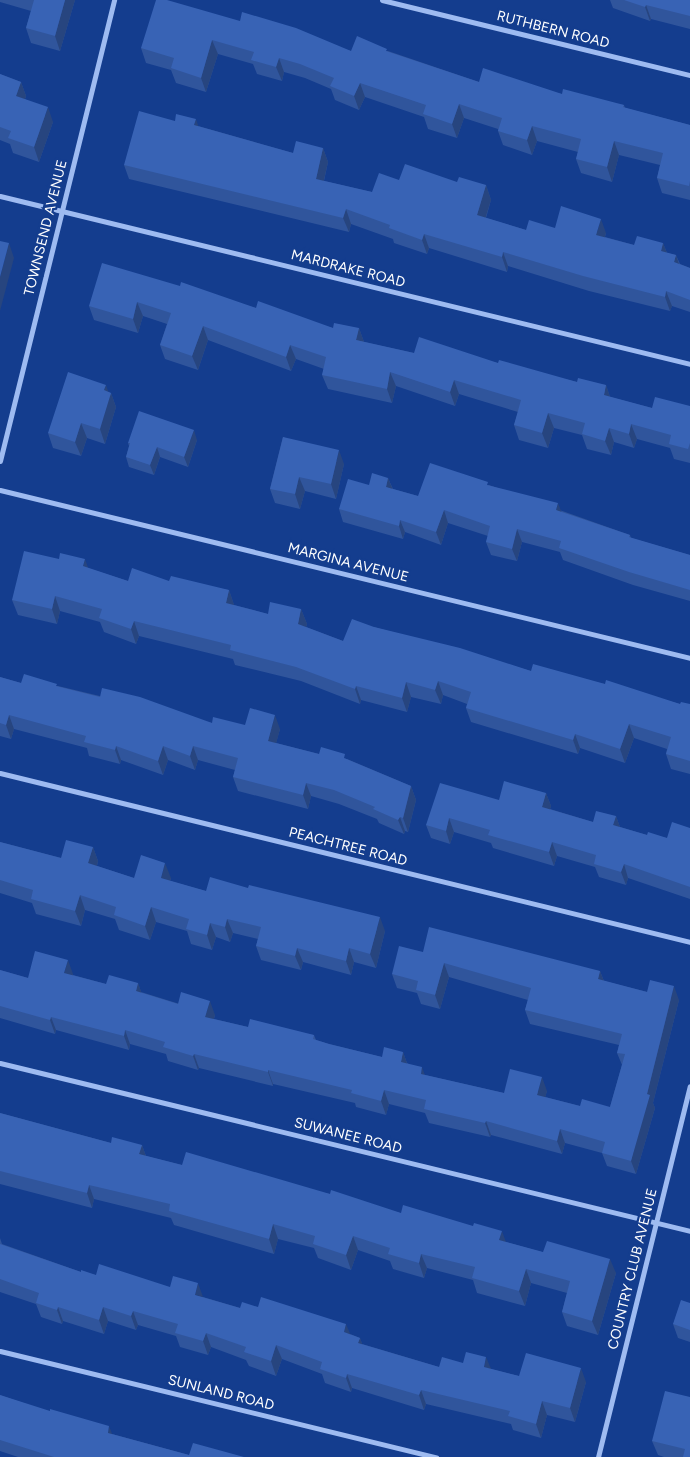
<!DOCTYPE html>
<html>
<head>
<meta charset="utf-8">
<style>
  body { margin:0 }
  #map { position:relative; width:690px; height:1457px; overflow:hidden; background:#143d8e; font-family:Figtree,sans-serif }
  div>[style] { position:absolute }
  .minor>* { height:5px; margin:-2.5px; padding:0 2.5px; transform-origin:2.5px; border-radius:2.5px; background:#9ebbf1 }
  .wall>* { inset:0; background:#30559c }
  .shaded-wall>* { inset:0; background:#27457f }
  .building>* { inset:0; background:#3863b5 }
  span { translate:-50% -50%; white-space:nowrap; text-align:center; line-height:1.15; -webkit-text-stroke:4.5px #143d8e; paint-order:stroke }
  .street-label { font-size:14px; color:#fff }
</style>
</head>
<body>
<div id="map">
  <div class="minor">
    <div style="left:382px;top:0;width:317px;rotate:13.7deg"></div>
    <div style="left:0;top:196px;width:710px;rotate:13.68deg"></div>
    <div style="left:0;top:461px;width:475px;rotate:-76.1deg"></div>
    <div style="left:0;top:490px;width:710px;rotate:13.68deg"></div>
    <div style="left:0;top:773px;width:710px;rotate:13.76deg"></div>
    <div style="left:0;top:1063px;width:710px;rotate:13.68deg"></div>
    <div style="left:0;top:1351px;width:449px;rotate:13.7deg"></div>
    <div style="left:598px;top:1457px;width:382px;rotate:-76.1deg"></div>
  </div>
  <div class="wall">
    <div style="clip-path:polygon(0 0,75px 0,60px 51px,31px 43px,26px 28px,31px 11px,0 2px)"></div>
    <div style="clip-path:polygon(610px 0,690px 0,690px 29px,651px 19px,650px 21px,613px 8px)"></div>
    <div style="clip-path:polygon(240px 21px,351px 51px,388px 51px,479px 82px,562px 94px,624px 105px,625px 108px,690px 125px,690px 200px,662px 193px,657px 178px,660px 165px,619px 155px,612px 182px,581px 173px,576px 159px,578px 152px,537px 141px,532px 155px,503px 145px,498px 131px,498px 129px,464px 118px,457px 138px,428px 129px,424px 117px,365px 97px,359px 110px,335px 100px,331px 89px,305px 78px,284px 72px,282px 81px,257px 74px,253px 64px,218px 54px,206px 92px,176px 83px,171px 70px,146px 63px,141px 48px)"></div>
    <div style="clip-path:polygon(0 74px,21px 82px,26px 96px,25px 99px,53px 122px,39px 162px,13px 153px,10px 144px,0 140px)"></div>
    <div style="clip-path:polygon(175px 121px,198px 126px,293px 153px,323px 148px,328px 162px,324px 181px,372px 192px,399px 180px,457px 182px,486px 185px,491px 200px,486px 218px,526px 230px,555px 228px,606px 233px,605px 237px,634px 245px,663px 243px,667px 253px,676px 255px,680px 264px,690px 268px,690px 312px,672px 306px,670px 311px,589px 291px,508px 266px,507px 272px,429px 248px,427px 254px,394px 243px,393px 239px,351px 224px,349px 232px,129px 179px,124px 165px)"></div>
    <div style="clip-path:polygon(180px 286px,256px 308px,333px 328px,359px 328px,364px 342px,414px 353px,498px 363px,577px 382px,606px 385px,610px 397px,652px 408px,690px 406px,690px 463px,674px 459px,670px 448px,637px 439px,634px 448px,614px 442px,611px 455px,587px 449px,582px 435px,554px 428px,548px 448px,519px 440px,514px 425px,518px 412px,459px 394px,455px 406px,396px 386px,392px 403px,328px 389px,322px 375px,324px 369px,296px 359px,291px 371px,208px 340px,198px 370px,165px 359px,160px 345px,167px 324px,143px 316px,138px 333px,94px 320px,89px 306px)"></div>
    <div style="clip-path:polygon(108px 392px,111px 393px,116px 407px,105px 444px,87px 438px,81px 456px,53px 448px,48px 433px)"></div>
    <div style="clip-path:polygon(283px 437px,344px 464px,336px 499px,305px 491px,300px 509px,275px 503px,270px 489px)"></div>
    <div style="clip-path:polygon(197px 440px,188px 467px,160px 457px,154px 475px,129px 467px,126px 457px,129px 446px,128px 443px)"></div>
    <div style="clip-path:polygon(388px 478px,393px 489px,418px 496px,489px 485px,630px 535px,631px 538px,690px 555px,690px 601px,633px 585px,563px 560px,560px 552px,522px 542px,517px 561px,491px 555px,486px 542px,488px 536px,448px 523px,441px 545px,405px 532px,403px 539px,343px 522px,339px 509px)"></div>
    <div style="clip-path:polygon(59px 559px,128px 581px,169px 581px,229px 590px,234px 605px,268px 614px,301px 609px,307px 624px,306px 627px,343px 641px,374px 627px,531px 671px,605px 684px,680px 704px,690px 704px,690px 774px,671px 769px,666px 754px,667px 749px,634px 738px,625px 763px,580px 748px,578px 754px,471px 722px,466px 708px,467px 704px,443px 695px,441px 704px,411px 697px,407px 712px,361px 700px,360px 704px,301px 681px,235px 665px,233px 659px,139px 636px,136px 644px,104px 632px,100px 622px,60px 611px,57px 624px,18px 615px,12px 600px)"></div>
    <div style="clip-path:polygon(0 677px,21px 683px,58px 686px,212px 723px,280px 729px,276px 743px,319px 754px,347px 759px,411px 786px,416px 800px,408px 832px,405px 831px,404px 834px,379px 823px,377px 819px,339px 804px,311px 796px,308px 809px,238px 791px,233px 777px,235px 770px,198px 760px,195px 770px,168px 760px,163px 775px,121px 760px,120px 764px,89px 756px,87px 748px,14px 729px,11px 739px,0 736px)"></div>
    <div style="clip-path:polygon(546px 793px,551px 806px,550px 809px,593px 822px,616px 816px,620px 827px,647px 835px,667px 838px,690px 828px,690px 899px,628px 878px,626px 885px,599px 877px,595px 867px,557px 856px,554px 866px,493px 848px,491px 843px,454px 832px,450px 844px,431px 838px,426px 825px,499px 800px)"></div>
    <div style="clip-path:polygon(0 842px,61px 858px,93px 847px,98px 861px,97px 866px,134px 878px,171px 878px,170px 881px,206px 891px,385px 931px,376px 968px,354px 962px,351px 975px,303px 962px,301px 970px,261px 960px,256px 946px,258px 939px,233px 933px,230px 942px,216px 937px,212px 950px,191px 944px,187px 931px,156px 922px,150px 940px,119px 930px,115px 919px,85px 910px,81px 926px,36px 914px,32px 903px,0 893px)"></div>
    <div style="clip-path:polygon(423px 952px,600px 971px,604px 981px,679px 1000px,653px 1103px,655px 1108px,636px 1174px,607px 1166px,602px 1153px,565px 1143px,562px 1154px,491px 1135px,490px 1137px,429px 1123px,425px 1113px,389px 1104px,386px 1115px,356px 1107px,355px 1103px,273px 1084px,273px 1086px,199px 1068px,198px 1070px,168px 1061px,166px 1054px,130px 1044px,129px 1050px,56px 1030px,55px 1034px,0 1018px,0 970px,28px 978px,73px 974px,73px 975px,106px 984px,138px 983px,141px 992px,215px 1015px,214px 1019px,248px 1027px,314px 1035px,316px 1040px,329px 1044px,382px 1057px,403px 1052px,407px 1063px,425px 1075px,504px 1093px,547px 1091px,545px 1097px,580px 1106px,610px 1107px,622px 1065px,617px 1053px,619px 1045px,530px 1024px,525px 1010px,528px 1000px,449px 977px,440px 1009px,421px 1004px,417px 993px,397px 988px,392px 974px)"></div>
    <div style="clip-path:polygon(0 1113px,111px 1143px,142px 1145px,146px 1156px,182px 1165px,330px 1194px,506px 1242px,616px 1273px,598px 1335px,567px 1326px,562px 1312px,567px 1293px,531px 1283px,525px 1306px,477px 1293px,473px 1280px,427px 1268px,424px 1278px,393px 1269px,390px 1261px,358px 1250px,351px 1270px,318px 1258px,314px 1248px,278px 1239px,274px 1254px,174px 1225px,171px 1218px,94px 1199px,92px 1208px,0 1184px)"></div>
    <div style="clip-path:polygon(0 1238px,2px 1244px,81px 1272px,203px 1297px,240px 1308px,350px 1334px,360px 1338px,362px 1344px,439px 1367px,491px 1369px,519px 1376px,586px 1382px,575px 1422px,547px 1415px,541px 1438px,513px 1430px,511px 1424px,426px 1404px,424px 1410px,352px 1388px,351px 1392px,325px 1383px,322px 1374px,282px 1359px,276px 1376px,249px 1366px,246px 1360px,211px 1347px,208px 1355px,180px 1347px,176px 1336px,138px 1325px,136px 1330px,108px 1321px,104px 1334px,63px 1321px,62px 1324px,41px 1317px,36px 1304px,0 1292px)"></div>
    <div style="clip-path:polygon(690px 1303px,690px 1342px,678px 1338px,673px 1324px)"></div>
    <div style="clip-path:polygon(0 1395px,112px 1434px,189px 1455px,244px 1457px,18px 1457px,0 1451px)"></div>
    <div style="clip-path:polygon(690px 1397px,690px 1457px,664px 1457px,658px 1455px,652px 1441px)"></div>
  </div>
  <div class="shaded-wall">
    <div style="clip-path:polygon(65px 0,75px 0,60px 51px,55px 36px)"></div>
    <div style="clip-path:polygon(646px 5px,651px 19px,650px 21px,645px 7px)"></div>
    <div style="clip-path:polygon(212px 40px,218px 54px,206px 92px,201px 78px)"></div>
    <div style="clip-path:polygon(279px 58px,284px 72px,282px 81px,276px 67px)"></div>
    <div style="clip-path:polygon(21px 82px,26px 96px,21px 110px,16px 96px)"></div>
    <div style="clip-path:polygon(360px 83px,365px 97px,359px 110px,354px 96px)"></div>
    <div style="clip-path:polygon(459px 104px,464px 118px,457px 138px,452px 124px)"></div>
    <div style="clip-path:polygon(48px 107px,53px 122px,39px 162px,34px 147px)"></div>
    <div style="clip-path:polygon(196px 119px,201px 134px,194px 125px)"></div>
    <div style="clip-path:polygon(532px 126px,537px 141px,532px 155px,527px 140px)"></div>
    <div style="clip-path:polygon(614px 141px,619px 155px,612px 182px,607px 167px)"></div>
    <div style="clip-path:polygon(323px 148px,328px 162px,321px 193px,316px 179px)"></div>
    <div style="clip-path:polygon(486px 185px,491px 200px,482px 229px,477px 215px)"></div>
    <div style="clip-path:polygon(346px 209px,351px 224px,349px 232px,343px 218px)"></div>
    <div style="clip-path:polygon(601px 219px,606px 233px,601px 249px,596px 235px)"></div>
    <div style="clip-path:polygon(424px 234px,429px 248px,427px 254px,422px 240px)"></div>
    <div style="clip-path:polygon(9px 243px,14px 258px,0 311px,0 277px)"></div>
    <div style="clip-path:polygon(663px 243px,669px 258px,661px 251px)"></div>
    <div style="clip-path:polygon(503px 252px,508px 266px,507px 272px,502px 257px)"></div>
    <div style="clip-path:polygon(676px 255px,681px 270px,674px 262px)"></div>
    <div style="clip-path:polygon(666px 291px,672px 306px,670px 311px,665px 297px)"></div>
    <div style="clip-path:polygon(137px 302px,143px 316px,138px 333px,133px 319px)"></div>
    <div style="clip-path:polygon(203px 326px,208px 340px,198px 370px,192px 356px)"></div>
    <div style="clip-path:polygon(359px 328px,364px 342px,356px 340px)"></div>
    <div style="clip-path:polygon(290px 345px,296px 359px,291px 371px,286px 357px)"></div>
    <div style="clip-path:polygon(390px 372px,396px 386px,392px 403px,387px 389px)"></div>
    <div style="clip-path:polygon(454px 380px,459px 394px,455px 406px,450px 392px)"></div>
    <div style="clip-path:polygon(106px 385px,110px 396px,111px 393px,116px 407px,105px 444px,100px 429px,104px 390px)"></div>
    <div style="clip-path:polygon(606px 385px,611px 400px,604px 395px)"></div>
    <div style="clip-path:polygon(548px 413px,554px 428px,548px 448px,542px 433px)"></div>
    <div style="clip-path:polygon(81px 423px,87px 438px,81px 456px,75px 442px)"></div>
    <div style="clip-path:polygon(631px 424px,637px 439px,634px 448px,629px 434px)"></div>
    <div style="clip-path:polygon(609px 428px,614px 442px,611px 455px,605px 441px)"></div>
    <div style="clip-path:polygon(194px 430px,197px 440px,188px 467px,184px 457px)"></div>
    <div style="clip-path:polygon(157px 447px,160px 457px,154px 475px,150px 465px)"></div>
    <div style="clip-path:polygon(339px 450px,344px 464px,336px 499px,331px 484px)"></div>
    <div style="clip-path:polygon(299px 477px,305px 491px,300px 509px,295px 494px)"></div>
    <div style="clip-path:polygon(388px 478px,393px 490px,386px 487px)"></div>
    <div style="clip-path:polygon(558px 503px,563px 516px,556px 510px)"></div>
    <div style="clip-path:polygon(444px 510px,448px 523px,441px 545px,436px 532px)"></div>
    <div style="clip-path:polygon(400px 520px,405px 532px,403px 539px,399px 526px)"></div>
    <div style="clip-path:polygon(517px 529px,522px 542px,517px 561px,512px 549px)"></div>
    <div style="clip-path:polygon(85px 559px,90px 573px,83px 566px)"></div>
    <div style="clip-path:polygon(229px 590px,234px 605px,231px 618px,226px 603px)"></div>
    <div style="clip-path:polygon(55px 596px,60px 611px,57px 624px,52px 609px)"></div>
    <div style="clip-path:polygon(301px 609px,307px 624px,303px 638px,298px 624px)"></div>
    <div style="clip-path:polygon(134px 621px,139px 636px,136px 644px,131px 629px)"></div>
    <div style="clip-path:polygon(438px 681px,443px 695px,441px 704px,435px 690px)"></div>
    <div style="clip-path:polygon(406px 682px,411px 697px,407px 712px,402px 698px)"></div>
    <div style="clip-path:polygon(356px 686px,361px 700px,360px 704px,355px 689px)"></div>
    <div style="clip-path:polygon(9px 715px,14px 729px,11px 739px,6px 725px)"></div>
    <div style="clip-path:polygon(275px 715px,280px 729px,273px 755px,268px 741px)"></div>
    <div style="clip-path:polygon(629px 724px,634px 738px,625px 763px,620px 749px)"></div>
    <div style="clip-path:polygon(575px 734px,580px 748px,578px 754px,573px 740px)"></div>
    <div style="clip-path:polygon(116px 746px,121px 760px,120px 764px,115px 750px)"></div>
    <div style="clip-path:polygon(163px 746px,168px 760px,163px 775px,158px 761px)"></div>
    <div style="clip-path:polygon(193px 746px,198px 760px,195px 770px,190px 756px)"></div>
    <div style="clip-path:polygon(306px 783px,311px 796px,308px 809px,303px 795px)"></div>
    <div style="clip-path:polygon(411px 786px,416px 800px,408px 832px,403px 818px)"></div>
    <div style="clip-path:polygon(546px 793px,551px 806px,547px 820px,542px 807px)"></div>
    <div style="clip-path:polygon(616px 816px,621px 830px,613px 825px)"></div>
    <div style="clip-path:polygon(400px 817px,405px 831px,404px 834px,398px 820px)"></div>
    <div style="clip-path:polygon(449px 818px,454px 832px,450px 844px,446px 831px)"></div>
    <div style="clip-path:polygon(552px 842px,557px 856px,554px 866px,549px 852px)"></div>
    <div style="clip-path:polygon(93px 847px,98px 861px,94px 878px,88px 863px)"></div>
    <div style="clip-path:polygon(165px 863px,171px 878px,166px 892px,161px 878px)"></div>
    <div style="clip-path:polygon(624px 864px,628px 878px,626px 885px,621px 872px)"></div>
    <div style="clip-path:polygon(80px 895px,85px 910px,81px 926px,75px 911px)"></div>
    <div style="clip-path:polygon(151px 907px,156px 922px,150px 940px,145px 926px)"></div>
    <div style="clip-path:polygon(380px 917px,385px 931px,376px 968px,370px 954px)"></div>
    <div style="clip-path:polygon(227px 919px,233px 933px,230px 942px,225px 927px)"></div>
    <div style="clip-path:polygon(210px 923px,216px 937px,212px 950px,207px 935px)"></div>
    <div style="clip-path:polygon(297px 948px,303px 962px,301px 970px,295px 956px)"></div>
    <div style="clip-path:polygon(349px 948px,354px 962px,351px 975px,346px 961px)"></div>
    <div style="clip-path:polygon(68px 960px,73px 974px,69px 986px,64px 973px)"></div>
    <div style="clip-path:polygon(444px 963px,449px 977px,440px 1009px,435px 995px)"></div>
    <div style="clip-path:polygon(600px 971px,605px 984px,598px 979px)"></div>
    <div style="clip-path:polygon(138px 983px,143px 997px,136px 991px)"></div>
    <div style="clip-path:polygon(674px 986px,679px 1000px,653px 1103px,655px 1108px,636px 1174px,631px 1161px,647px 1094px)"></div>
    <div style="clip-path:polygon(210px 1001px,215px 1015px,210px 1031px,205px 1017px)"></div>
    <div style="clip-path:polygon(51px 1017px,56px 1030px,55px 1034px,50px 1020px)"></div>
    <div style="clip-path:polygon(125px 1030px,130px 1044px,129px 1050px,124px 1036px)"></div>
    <div style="clip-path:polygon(403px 1052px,408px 1066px,401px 1062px)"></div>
    <div style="clip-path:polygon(194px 1054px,199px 1068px,198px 1070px,193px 1056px)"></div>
    <div style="clip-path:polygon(422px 1067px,427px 1081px,421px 1074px)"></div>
    <div style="clip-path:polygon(268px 1070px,273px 1084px,273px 1086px,268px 1072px)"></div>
    <div style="clip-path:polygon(542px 1077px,547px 1091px,542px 1109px,537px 1095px)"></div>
    <div style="clip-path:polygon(384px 1090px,389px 1104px,386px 1115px,381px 1101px)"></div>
    <div style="clip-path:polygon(486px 1121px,491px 1135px,490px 1137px,485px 1123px)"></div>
    <div style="clip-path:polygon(560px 1129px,565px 1143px,562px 1154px,557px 1141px)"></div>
    <div style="clip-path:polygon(142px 1145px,147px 1159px,139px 1154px)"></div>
    <div style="clip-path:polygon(89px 1185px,94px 1199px,92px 1208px,87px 1193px)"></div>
    <div style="clip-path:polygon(273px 1224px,278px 1239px,274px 1254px,269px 1239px)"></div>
    <div style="clip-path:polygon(502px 1231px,507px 1245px,499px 1240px)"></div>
    <div style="clip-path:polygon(353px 1236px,358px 1250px,351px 1270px,346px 1255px)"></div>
    <div style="clip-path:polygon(421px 1254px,427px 1268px,424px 1278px,419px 1263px)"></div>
    <div style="clip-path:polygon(610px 1259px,616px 1273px,598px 1335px,592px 1321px)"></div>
    <div style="clip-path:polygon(526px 1269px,531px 1283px,525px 1306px,519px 1291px)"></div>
    <div style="clip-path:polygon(198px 1283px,203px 1297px,195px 1295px)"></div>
    <div style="clip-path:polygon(58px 1307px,63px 1321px,62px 1324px,57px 1310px)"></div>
    <div style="clip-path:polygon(103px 1307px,108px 1321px,104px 1334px,99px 1320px)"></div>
    <div style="clip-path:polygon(133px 1311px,138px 1325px,136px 1330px,131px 1316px)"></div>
    <div style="clip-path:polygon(346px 1324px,352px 1338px,344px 1332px)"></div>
    <div style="clip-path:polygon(206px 1333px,211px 1347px,208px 1355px,203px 1341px)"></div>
    <div style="clip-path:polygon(360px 1338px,365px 1352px,358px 1343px)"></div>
    <div style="clip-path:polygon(276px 1345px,282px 1359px,276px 1376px,271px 1361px)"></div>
    <div style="clip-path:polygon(486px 1357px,492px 1371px,484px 1367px)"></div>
    <div style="clip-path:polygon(581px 1368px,586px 1382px,575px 1422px,570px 1408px)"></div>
    <div style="clip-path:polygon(347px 1374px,352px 1388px,351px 1392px,346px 1378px)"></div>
    <div style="clip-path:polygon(421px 1390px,426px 1404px,424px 1410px,419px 1395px)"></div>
    <div style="clip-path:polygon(542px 1401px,547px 1415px,541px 1438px,536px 1424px)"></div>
    <div style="clip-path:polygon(109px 1426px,114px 1439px,108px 1433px)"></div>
  </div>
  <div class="building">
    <div style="clip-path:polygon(34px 0,65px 0,55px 36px,26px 28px)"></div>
    <div style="clip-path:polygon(156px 0,167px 0,240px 21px,242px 12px,296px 28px,351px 51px,357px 36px,387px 49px,386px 51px,479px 82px,483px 68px,562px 94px,563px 89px,624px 105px,623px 107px,690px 125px,690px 181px,689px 186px,657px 178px,663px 153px,614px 141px,607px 167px,576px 159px,581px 139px,532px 126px,527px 140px,498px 131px,502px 118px,459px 104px,452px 124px,423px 114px,426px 105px,360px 83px,354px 96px,330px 86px,334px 78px,300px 64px,279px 58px,276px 67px,251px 60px,254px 52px,212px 40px,201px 78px,171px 68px,174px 58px,141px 48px)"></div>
    <div style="clip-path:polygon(624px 0,690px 0,690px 16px,646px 5px,645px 7px)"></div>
    <div style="clip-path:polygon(0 74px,21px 82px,16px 96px,48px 107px,34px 147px,8px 138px,11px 131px,0 127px)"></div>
    <div style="clip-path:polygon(139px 111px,175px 121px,176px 114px,196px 119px,194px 125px,293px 153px,296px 141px,323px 148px,316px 179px,372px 192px,379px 173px,399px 180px,405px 164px,457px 182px,459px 177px,486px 185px,477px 215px,526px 230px,529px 220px,555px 228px,561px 206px,601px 219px,596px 235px,634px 245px,637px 236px,663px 243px,661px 251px,676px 255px,674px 262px,690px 268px,690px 300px,666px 291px,665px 297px,583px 276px,503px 252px,502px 257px,424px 234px,422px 240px,389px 228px,390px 225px,346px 209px,343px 218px,124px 165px)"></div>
    <div style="clip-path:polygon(0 241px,9px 243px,0 277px)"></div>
    <div style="clip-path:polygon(102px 263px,180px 286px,181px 282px,256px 308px,258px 301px,333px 328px,334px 323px,359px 328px,356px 340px,414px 353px,419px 337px,498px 363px,499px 360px,577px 382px,578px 378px,606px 385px,604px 395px,652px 408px,655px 397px,690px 406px,690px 443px,688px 449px,669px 444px,671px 435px,631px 424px,629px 434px,609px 428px,605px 441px,582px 434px,585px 423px,548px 413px,542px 433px,514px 425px,521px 400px,454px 380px,450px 392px,390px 372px,387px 389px,322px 375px,326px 357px,290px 345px,286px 357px,203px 326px,192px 356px,160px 345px,171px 313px,137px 302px,133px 319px,89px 306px)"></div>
    <div style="clip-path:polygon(68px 372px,106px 385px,104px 390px,111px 393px,100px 429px,81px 423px,75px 442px,48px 433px)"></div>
    <div style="clip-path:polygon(139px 411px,194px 430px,184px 457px,157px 447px,150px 465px,126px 457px,130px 443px,128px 443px)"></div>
    <div style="clip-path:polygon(283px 437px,339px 450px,331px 484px,299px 477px,295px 494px,270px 489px)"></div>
    <div style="clip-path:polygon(430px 463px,488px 482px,487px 485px,558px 503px,556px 510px,630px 535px,629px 537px,690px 555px,690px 590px,629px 572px,559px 548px,561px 541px,517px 529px,512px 549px,486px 542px,490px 526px,444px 510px,436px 532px,400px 520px,399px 526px,339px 509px,348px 479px,369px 485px,372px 473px,388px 478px,386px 487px,418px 496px)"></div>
    <div style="clip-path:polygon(24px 551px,59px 559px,60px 553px,85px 559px,83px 566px,128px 581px,132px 568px,169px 581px,171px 576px,229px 590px,226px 603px,268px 614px,270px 602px,301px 609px,298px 624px,343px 641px,352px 619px,374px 627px,460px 648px,531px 671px,533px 664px,605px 684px,606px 680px,680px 704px,681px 702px,690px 704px,690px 761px,666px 754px,671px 737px,629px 724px,620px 749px,575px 734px,573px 740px,466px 708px,471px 692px,438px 681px,435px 690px,406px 682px,402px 698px,356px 686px,355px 689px,296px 667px,230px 650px,231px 645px,134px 621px,131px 629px,99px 618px,102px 609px,55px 596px,52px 609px,12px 600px)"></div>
    <div style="clip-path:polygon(24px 674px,57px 684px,56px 686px,100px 697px,102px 688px,140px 697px,212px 723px,213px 717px,245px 725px,250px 708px,275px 715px,268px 741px,319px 754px,321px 747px,345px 754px,344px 758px,411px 786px,403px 818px,400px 817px,398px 820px,373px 809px,375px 807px,334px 790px,306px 783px,303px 795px,233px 777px,238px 758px,193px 746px,190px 756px,163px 746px,158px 761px,116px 746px,115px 750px,84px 742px,86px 736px,9px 715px,6px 725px,0 723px,0 677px,21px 683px)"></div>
    <div style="clip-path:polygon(504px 781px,546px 793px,542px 807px,593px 822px,596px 811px,616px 816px,613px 825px,647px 835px,648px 832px,667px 838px,672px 822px,690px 828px,690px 887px,624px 864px,621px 872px,594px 864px,596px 855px,552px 842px,549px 852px,488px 835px,490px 830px,449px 818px,446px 831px,426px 825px,440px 783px,499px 800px)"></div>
    <div style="clip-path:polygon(66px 840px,93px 847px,88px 863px,134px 878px,141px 855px,165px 863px,161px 878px,206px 891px,210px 877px,248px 888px,249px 885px,380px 917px,370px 954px,349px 948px,346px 961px,297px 948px,295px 956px,256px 946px,261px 927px,227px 919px,225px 927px,210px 923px,207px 935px,186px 929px,189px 919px,151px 907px,145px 926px,114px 915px,116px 907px,80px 895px,75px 911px,31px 899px,33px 890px,0 880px,0 842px,61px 858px)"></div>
    <div style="clip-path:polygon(429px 927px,600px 971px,598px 979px,647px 992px,650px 980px,674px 986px,647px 1094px,650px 1095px,631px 1161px,602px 1153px,605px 1142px,560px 1129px,557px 1141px,486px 1121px,485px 1123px,424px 1109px,426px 1100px,384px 1090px,381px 1101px,351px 1093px,352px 1090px,268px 1070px,268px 1072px,194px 1054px,193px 1056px,163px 1047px,165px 1042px,125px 1030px,124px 1036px,51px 1017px,50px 1020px,0 1006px,0 970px,28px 978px,35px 951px,68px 960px,64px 973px,106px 984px,109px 975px,138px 983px,136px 991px,178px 1004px,181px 992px,210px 1001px,205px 1017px,248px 1027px,250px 1019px,314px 1035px,313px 1039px,329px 1044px,382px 1057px,384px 1047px,403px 1052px,401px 1062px,422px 1067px,421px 1074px,504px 1093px,510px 1069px,542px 1077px,537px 1095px,580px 1106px,582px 1099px,610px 1107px,625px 1054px,617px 1053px,622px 1034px,525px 1010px,531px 988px,444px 963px,435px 995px,416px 990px,418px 981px,392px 974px,399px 946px,423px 952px)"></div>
    <div style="clip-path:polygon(0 1113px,111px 1143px,112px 1137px,142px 1145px,139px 1154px,182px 1165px,186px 1152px,330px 1194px,331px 1190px,401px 1213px,403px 1205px,473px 1226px,474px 1223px,502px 1231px,499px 1240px,543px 1252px,547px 1241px,610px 1259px,592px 1321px,562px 1312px,570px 1281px,526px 1269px,519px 1291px,472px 1278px,475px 1267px,421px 1254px,419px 1263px,388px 1254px,390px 1248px,353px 1236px,346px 1255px,313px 1244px,315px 1236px,273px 1224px,269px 1239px,169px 1211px,170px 1204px,89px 1185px,87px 1193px,0 1171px)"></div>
    <div style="clip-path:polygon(0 1244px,81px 1272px,81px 1270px,96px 1275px,99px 1264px,170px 1287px,173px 1276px,198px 1283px,195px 1295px,240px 1308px,242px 1302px,258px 1307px,261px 1297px,346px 1324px,344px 1332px,360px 1338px,358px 1343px,439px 1367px,442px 1357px,463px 1363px,466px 1352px,486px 1357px,484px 1367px,519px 1376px,526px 1353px,581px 1368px,570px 1408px,542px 1401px,536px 1424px,508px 1416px,510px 1411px,421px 1390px,419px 1395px,347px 1374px,346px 1378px,320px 1369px,322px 1362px,276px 1345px,271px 1361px,244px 1352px,246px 1347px,206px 1333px,203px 1341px,175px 1333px,178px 1324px,133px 1311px,131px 1316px,103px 1307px,99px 1320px,58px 1307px,57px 1310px,36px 1303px,39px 1293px,0 1279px)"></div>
    <div style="clip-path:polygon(681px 1300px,690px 1303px,690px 1330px,673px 1324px)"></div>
    <div style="clip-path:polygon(665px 1391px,690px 1397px,690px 1457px,683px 1457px,685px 1449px,652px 1441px)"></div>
    <div style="clip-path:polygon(0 1395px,50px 1411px,50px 1409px,109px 1426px,108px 1433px,189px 1455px,193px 1443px,244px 1457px,54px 1457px,0 1440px)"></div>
  </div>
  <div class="street-label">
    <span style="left:553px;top:30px;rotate:14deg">RUTHBERN ROAD</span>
    <span style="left:46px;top:228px;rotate:-76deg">TOWNSEND AVENUE</span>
    <span style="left:348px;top:269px;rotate:14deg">MARDRAKE ROAD</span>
    <span style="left:348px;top:563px;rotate:14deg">MARGINA AVENUE</span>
    <span style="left:348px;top:847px;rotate:14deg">PEACHTREE ROAD</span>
    <span style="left:348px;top:1136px;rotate:14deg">SUWANEE ROAD</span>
    <span style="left:633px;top:1269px;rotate:-76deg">COUNTRY CLUB AVENUE</span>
    <span style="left:221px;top:1393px;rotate:14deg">SUNLAND ROAD</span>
  </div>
</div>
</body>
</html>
